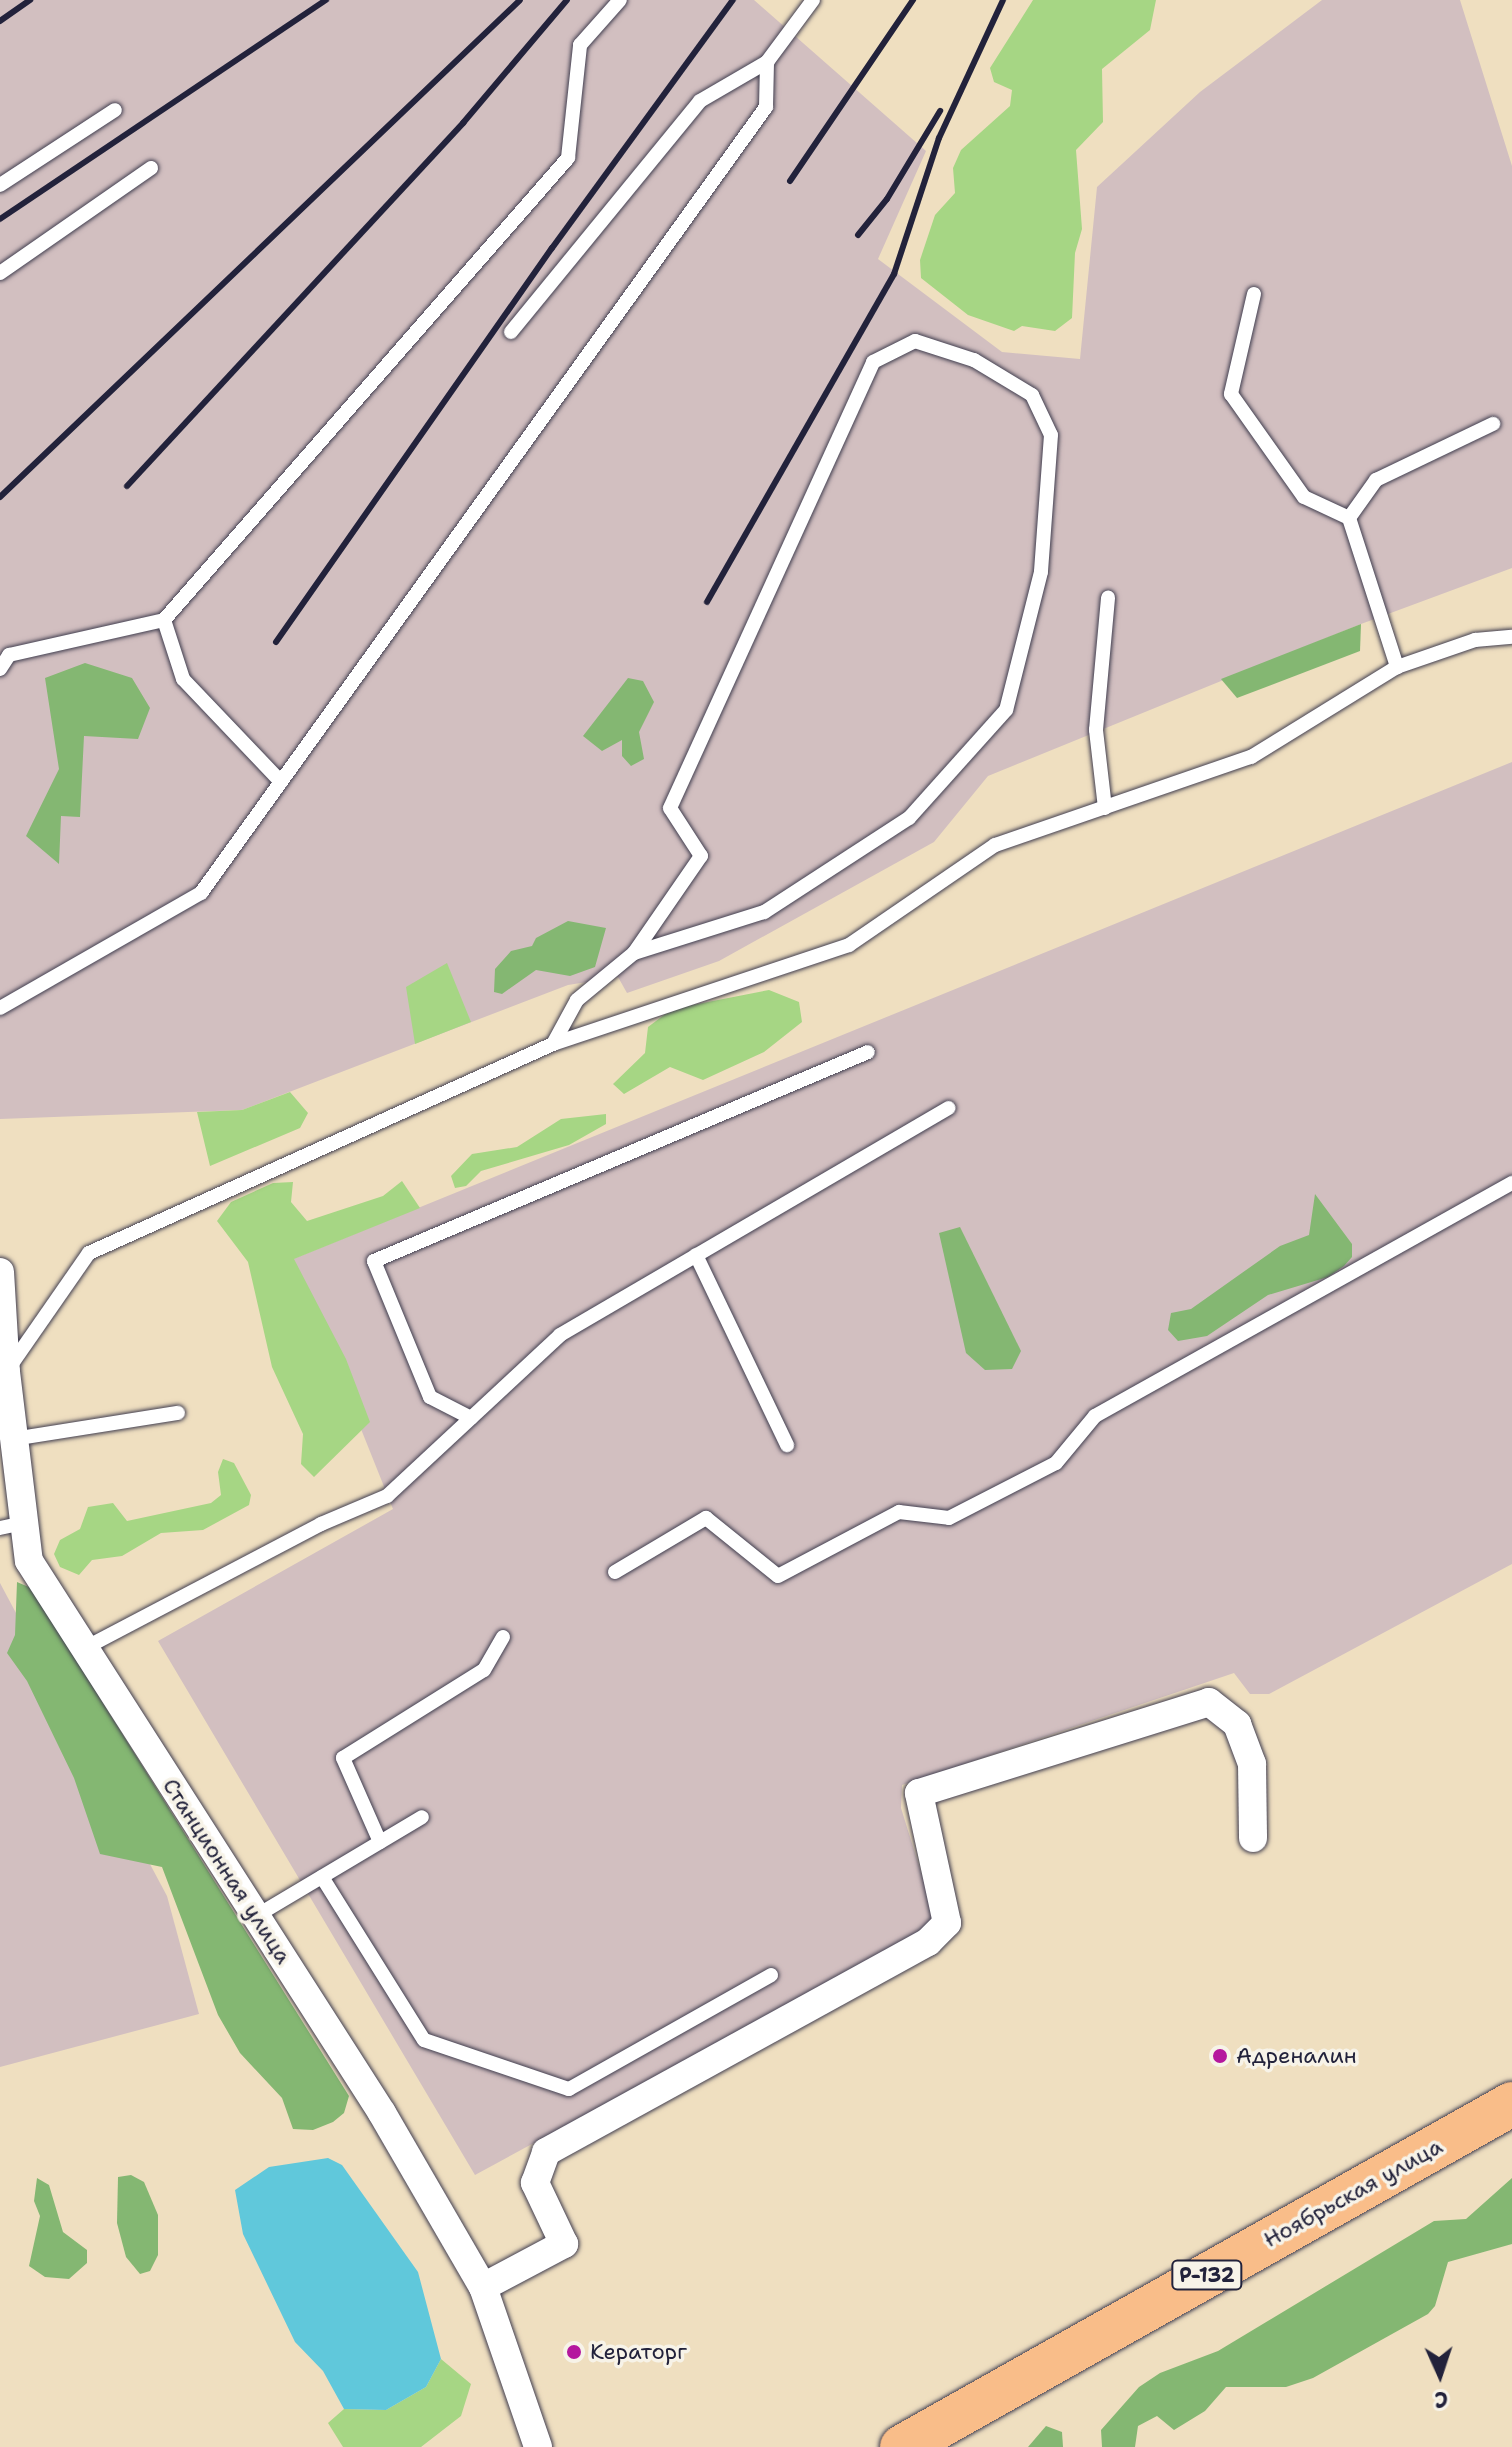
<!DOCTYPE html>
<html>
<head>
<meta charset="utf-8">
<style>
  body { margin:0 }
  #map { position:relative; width:1512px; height:2447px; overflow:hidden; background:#efdfc0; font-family:"Shantell Sans",sans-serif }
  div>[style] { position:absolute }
  .industrial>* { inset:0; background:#d2bfc0 }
  .green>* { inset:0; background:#a6d684 }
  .forest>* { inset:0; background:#84b772 }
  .water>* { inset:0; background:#60c8db }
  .roads { filter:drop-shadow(0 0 2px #413e4f) drop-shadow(0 0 2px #413e4f) }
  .service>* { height:14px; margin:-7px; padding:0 7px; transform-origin:7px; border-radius:7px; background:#fff }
  .minor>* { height:28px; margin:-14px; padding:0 14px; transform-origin:14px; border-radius:14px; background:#fff }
  .trunk>* { height:44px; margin:-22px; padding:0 22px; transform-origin:22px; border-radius:22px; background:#f9bd89 }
  .rail>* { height:6px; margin:-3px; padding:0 3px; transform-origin:3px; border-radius:3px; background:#22223b }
  .dots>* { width:22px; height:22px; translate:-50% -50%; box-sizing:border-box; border:4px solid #f7f3e8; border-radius:50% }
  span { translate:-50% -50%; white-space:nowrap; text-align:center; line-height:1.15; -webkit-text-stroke:7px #f7f3e8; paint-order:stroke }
  .shield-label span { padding:2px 6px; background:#f7f3e8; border:2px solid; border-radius:6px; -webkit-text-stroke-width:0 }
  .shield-label { font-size:20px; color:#22223b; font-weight:700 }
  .street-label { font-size:22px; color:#22223b }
  .poi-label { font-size:22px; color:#22223b }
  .left { translate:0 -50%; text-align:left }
  .north { position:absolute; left:1400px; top:2335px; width:80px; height:80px; -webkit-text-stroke:6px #f7f3e8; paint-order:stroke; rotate:177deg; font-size:22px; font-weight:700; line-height:32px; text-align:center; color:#22223b }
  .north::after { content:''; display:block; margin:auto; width:28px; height:36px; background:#22223b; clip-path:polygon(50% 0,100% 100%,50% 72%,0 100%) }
</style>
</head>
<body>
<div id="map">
  <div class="industrial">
    <div style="clip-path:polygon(0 0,754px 0,926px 151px,878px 259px,1002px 352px,1080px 359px,1097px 187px,1200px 92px,1322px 0,1460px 0,1512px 166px,1512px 568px,1361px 624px,988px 776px,934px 842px,719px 961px,627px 993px,618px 977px,568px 985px,242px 1110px,0 1119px)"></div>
    <div style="clip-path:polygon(1512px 762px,1512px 1564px,1269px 1694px,1250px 1694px,1234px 1673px,902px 1785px,901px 1808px,937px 1924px,475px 2175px,158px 1641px,393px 1509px,293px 1259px)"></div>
    <div style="clip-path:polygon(0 1583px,167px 1896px,199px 2014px,0 2067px)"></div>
  </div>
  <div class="green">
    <div style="clip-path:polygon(1033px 0,1156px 0,1150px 30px,1102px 69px,1103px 122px,1076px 150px,1082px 229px,1075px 253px,1072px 318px,1055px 331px,1022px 326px,1014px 331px,968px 315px,921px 278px,920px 260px,935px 215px,955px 193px,953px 168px,961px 150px,1010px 106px,1012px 90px,994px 82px,990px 68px)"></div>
    <div style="clip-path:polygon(447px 963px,471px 1022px,415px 1044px,406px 987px)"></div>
    <div style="clip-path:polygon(769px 990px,799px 1002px,802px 1022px,764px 1052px,703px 1080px,670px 1067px,624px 1094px,613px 1084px,645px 1053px,648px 1027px,672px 1009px)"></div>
    <div style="clip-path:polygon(290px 1092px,308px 1113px,300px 1128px,210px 1166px,197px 1112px,242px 1110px)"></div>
    <div style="clip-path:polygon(606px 1114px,606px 1124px,569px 1145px,481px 1171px,466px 1186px,455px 1188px,451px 1176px,472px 1154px,517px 1147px,561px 1119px)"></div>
    <div style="clip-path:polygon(402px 1181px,420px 1208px,294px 1259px,346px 1359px,370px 1422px,314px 1477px,301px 1464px,303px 1434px,272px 1367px,248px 1262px,217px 1221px,231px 1202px,273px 1183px,293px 1182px,291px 1202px,307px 1221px,383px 1196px)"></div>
    <div style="clip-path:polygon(223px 1459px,234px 1463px,251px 1495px,249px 1505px,203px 1530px,161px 1533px,122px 1556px,92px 1560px,79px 1575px,60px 1567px,54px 1554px,60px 1540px,80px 1529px,88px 1507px,113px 1503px,127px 1521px,211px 1503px,221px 1495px,218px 1472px)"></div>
    <div style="clip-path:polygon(441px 2359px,471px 2384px,461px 2416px,421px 2447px,343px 2447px,328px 2423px,344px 2409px,386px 2410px,426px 2387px)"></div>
  </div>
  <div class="forest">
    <div style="clip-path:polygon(1361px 624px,1360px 651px,1237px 698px,1221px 679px)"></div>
    <div style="clip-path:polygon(85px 663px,132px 678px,150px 708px,138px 739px,84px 736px,80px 817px,61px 816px,59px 864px,26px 836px,59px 769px,45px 678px)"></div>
    <div style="clip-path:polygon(628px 678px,643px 681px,654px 702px,639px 732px,644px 759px,631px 766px,622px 756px,622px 740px,602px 751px,583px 736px)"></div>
    <div style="clip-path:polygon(568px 921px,606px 928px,595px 967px,570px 976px,536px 970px,502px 994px,494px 992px,495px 969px,511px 951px,532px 946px,536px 938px)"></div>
    <div style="clip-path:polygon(1315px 1194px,1352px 1244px,1352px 1257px,1344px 1266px,1328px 1277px,1268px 1295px,1207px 1336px,1178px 1341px,1168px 1330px,1171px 1313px,1191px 1309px,1280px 1246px,1309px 1235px)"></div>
    <div style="clip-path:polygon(960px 1227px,1021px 1351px,1012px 1369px,985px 1370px,966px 1353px,939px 1233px)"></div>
    <div style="clip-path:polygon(17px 1582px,31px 1588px,349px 2096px,344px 2113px,333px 2122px,313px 2130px,293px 2129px,282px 2098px,240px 2053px,218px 2015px,162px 1867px,100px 1854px,74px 1778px,27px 1681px,7px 1653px,15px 1635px)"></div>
    <div style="clip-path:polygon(131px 2175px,144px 2182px,158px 2215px,158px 2255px,150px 2271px,140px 2274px,126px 2257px,117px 2223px,118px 2177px)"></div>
    <div style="clip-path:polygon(37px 2178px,49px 2185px,63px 2232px,87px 2250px,87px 2263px,69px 2279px,45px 2277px,29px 2266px,40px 2216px,34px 2201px)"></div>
    <div style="clip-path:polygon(1512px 2178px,1512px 2244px,1448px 2262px,1435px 2306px,1428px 2314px,1313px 2378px,1286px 2387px,1226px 2387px,1205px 2411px,1174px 2430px,1157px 2416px,1138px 2426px,1135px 2447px,1102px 2447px,1101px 2430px,1139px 2387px,1160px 2373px,1218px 2351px,1434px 2221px,1466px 2219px)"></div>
    <div style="clip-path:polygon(1046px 2426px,1062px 2432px,1063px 2447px,1028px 2447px)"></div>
  </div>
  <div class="water">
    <div style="clip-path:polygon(328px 2158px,342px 2165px,418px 2272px,441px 2359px,426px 2387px,386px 2410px,344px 2409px,323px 2371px,295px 2342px,243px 2234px,235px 2190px,269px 2167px)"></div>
  </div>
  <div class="roads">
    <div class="service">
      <div style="left:0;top:185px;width:137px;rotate:-33.1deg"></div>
      <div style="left:0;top:273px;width:184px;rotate:-34.8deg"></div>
      <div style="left:1254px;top:294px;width:103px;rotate:103deg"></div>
      <div style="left:1231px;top:394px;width:126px;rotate:54.7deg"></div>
      <div style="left:1304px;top:497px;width:50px;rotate:25deg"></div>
      <div style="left:1349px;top:518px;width:157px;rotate:72.1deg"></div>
      <div style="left:511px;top:332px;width:298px;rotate:-50.7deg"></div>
      <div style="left:700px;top:101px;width:78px;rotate:-30.2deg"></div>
      <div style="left:1349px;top:518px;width:47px;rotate:-54.6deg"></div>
      <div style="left:1376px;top:480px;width:130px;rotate:-25.6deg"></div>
      <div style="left:164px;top:620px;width:62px;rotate:72.1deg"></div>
      <div style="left:183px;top:679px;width:142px;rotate:46.4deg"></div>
      <div style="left:0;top:669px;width:17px;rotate:-57deg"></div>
      <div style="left:9px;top:655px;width:159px;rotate:-12.7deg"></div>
      <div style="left:164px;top:620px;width:614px;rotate:-48.83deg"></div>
      <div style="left:568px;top:158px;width:114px;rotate:-83.9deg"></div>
      <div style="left:580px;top:45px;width:60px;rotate:-48.4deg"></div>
      <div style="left:1105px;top:808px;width:79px;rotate:-96.6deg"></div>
      <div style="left:1096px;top:730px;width:133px;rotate:-84.8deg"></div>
      <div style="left:0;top:1008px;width:232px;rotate:-29.8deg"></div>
      <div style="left:201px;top:893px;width:968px;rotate:-54.29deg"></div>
      <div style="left:766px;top:107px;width:45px;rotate:-88.7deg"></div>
      <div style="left:767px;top:62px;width:77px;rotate:-53.4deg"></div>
      <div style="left:553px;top:1044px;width:50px;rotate:-61.4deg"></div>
      <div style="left:577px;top:1000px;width:74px;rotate:-39.5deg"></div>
      <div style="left:634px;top:953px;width:118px;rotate:-55.4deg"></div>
      <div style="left:701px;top:856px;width:57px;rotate:-122.9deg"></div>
      <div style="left:670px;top:808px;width:490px;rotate:-65.5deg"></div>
      <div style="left:873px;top:362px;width:47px;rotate:-26.6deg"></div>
      <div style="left:915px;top:341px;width:62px;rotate:17.9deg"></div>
      <div style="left:974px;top:360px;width:68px;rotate:31.1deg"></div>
      <div style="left:1032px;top:395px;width:44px;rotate:64.6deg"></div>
      <div style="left:1051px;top:435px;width:137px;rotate:94.2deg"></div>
      <div style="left:1041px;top:572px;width:142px;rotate:104.2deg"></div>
      <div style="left:1006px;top:710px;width:145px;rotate:131.9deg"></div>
      <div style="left:909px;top:818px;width:173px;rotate:147deg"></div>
      <div style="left:764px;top:912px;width:136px;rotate:162.5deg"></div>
      <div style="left:696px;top:1255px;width:211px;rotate:64.4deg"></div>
      <div style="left:9px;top:1368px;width:140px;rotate:-55.2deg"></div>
      <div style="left:89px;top:1253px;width:509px;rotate:-24.25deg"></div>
      <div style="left:553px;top:1044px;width:312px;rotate:-18.5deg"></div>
      <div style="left:849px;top:945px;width:177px;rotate:-34.4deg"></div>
      <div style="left:995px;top:845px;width:271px;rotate:-19deg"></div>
      <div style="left:1251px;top:757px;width:172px;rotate:-31.7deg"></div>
      <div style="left:1397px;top:667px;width:83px;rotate:-19.1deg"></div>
      <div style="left:1475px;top:640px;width:37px;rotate:-5deg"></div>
      <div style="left:471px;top:1418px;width:46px;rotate:-152.9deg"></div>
      <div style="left:430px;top:1397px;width:147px;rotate:-112.4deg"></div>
      <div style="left:374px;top:1261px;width:536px;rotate:-22.93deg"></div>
      <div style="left:13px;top:1439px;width:167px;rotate:-9deg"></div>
      <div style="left:0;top:1528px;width:24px;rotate:-12deg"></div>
      <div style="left:615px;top:1572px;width:106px;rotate:-30.7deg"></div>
      <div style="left:706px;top:1518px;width:92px;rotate:38.9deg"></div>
      <div style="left:778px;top:1576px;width:137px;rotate:-27.9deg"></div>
      <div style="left:899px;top:1512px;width:50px;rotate:6.8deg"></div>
      <div style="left:949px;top:1518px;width:120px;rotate:-27.2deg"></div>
      <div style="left:1056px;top:1463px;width:61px;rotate:-50.3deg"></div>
      <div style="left:1095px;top:1416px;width:478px;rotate:-29.2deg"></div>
      <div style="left:85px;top:1648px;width:267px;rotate:-27.7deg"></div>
      <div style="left:321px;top:1524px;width:72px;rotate:-23deg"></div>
      <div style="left:387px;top:1496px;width:236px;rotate:-42.9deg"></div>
      <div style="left:560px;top:1335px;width:450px;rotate:-30.3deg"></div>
      <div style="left:380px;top:1842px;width:92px;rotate:-113.8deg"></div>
      <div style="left:343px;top:1758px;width:166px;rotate:-32deg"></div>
      <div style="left:484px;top:1670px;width:38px;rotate:-60deg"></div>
      <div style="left:322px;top:1877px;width:192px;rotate:58deg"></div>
      <div style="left:424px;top:2040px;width:153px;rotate:18.7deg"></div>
      <div style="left:569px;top:2089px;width:232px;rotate:-29.4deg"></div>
      <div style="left:256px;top:1916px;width:193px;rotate:-30.8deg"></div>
    </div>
    <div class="minor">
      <div style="left:0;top:1272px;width:100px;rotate:86.6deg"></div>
      <div style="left:6px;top:1372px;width:190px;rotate:83.1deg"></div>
      <div style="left:29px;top:1561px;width:655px;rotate:57.4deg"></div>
      <div style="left:382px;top:2113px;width:201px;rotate:59.9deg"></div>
      <div style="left:483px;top:2287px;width:169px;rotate:71deg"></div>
      <div style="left:483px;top:2287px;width:92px;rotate:-28deg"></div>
      <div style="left:564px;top:2244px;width:68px;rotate:-115.4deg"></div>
      <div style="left:535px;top:2183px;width:33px;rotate:-70deg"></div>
      <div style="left:546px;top:2152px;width:436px;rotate:-28.8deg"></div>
      <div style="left:928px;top:1942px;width:27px;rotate:-45deg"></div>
      <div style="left:947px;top:1923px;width:133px;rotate:-102.2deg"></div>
      <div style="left:919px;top:1793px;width:304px;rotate:-17.4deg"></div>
      <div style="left:1209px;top:1702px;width:36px;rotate:38deg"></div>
      <div style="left:1237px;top:1724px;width:43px;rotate:69.4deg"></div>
      <div style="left:1252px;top:1764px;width:74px;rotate:89.2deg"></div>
    </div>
    <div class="trunk">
      <div style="left:902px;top:2447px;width:700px;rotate:-29.35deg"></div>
    </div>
  </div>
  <div class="rail">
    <div style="left:0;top:21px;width:37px;rotate:-35deg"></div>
    <div style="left:790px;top:181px;width:219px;rotate:-55.8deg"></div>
    <div style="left:0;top:219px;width:393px;rotate:-33.9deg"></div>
    <div style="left:858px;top:235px;width:46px;rotate:-51.1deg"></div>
    <div style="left:887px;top:199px;width:103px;rotate:-58.9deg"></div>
    <div style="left:127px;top:486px;width:495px;rotate:-47.2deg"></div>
    <div style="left:463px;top:123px;width:161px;rotate:-49.8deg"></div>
    <div style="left:0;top:497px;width:719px;rotate:-43.7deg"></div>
    <div style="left:707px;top:602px;width:378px;rotate:-60.3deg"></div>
    <div style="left:894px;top:274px;width:143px;rotate:-71.7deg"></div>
    <div style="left:939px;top:138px;width:152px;rotate:-65.1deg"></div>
    <div style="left:276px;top:642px;width:481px;rotate:-55deg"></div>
    <div style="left:552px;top:248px;width:307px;rotate:-53.9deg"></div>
  </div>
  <div class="dots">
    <div style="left:1220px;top:2056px;background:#b5179e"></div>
    <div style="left:574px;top:2352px;background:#b5179e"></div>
  </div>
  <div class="shield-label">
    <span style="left:1207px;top:2275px">Р-132</span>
  </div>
  <div class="street-label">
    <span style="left:227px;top:1871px;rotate:57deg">Станционная улица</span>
    <span style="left:1353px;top:2193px;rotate:-29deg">Ноябрьская улица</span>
  </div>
  <div class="poi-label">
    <span class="left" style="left:1236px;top:2056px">Адреналин</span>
    <span class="left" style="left:590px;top:2352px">Кераторг</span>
  </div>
  <div class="north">С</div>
</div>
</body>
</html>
